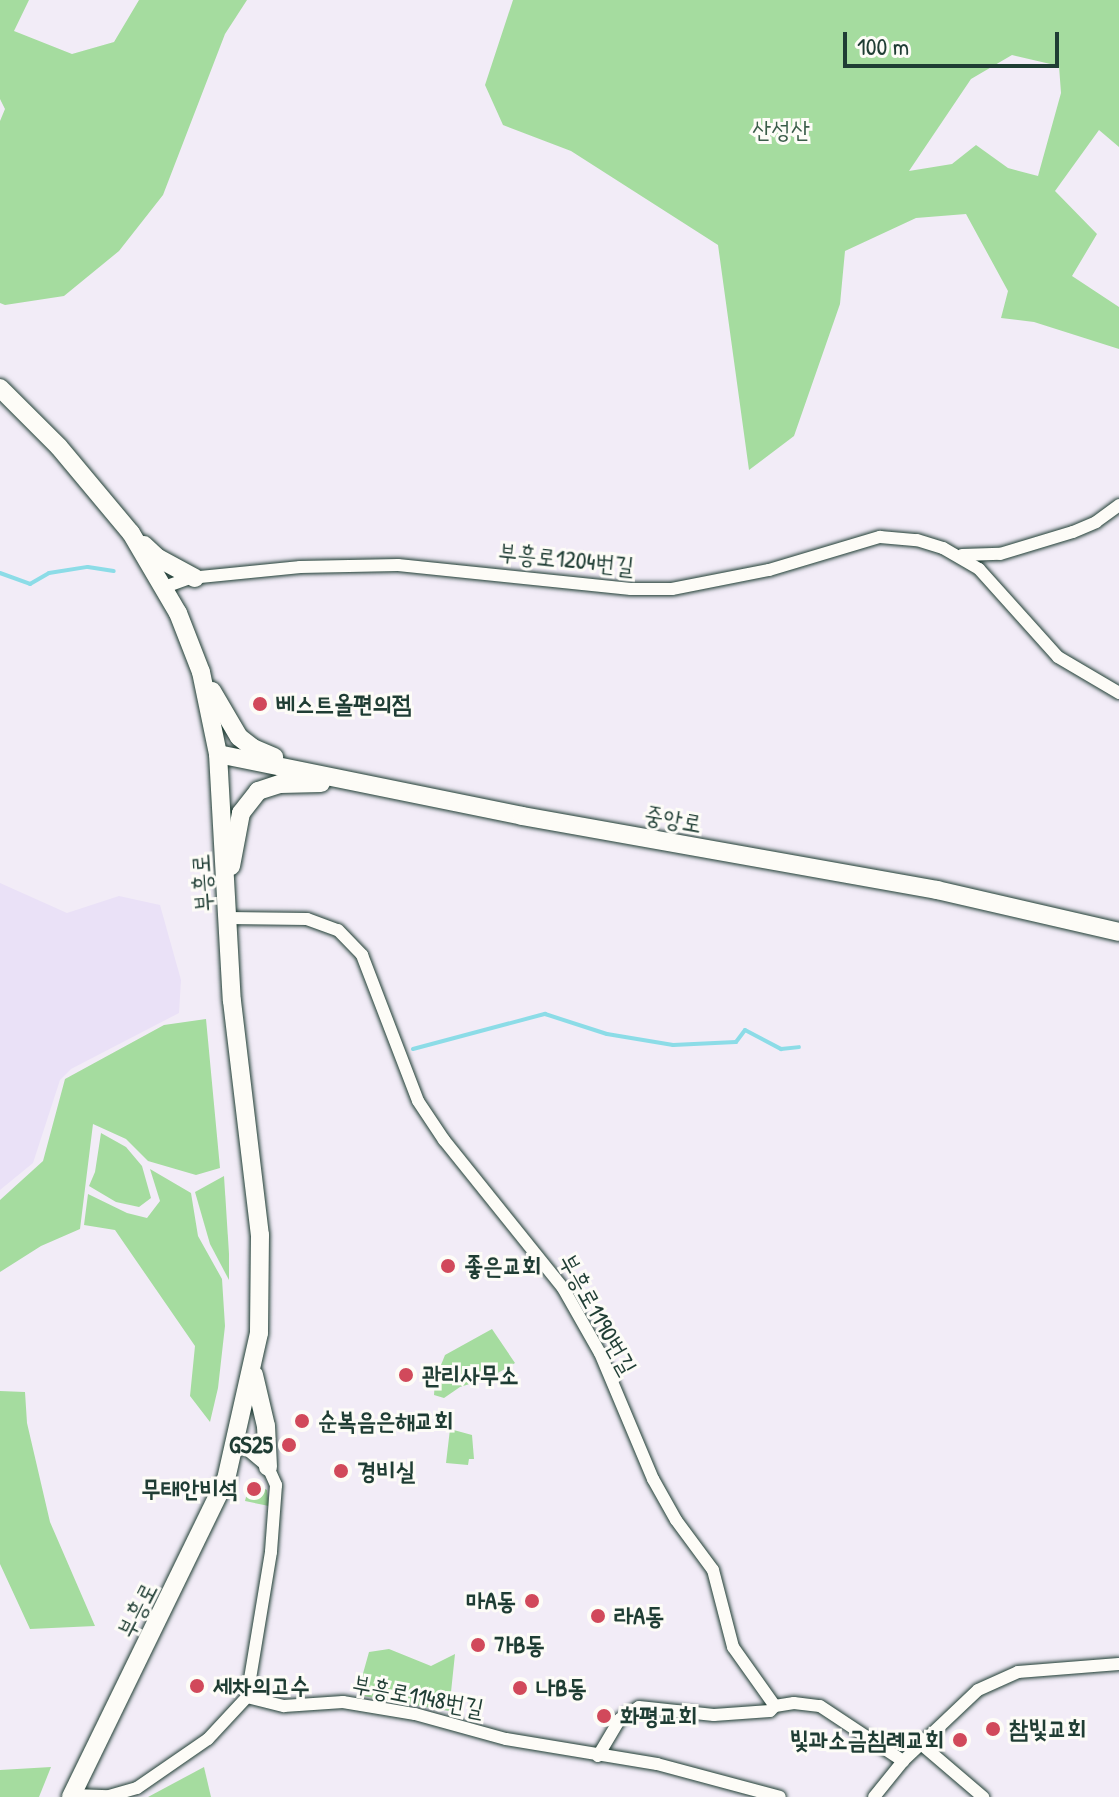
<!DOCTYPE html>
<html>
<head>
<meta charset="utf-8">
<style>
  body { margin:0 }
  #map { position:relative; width:1119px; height:1797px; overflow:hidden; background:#f2ecf7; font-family:"Patrick Hand","Poor Story",sans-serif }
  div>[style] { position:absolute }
  .built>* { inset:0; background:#eae1f7 }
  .green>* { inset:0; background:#a5dc9f }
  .stream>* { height:4px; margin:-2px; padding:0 2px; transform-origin:2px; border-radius:2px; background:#8cdce7 }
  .roads { filter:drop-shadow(0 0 2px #1f3d34) drop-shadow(0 0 2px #1f3d34) }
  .street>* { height:12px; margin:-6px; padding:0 6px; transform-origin:6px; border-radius:6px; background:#fdfcf7 }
  .secondary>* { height:18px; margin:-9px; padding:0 9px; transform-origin:9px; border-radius:9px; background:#fdfcf7 }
  .dots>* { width:22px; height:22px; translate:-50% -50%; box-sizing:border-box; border:4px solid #fdfcf7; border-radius:50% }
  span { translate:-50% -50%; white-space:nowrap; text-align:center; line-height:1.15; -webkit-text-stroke:6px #fdfcf7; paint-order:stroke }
  .park-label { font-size:24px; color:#3a5d49 }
  .street-label { font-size:24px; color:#1f3d34 }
  .poi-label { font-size:24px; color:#1f3d34; font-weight:700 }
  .left { translate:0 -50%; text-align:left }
  .right { translate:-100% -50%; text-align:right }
  .scale { position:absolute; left:843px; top:32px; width:216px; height:36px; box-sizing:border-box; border:4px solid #1f3d34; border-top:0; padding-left:10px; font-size:24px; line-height:28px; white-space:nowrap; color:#1f3d34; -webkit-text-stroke:6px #fdfcf7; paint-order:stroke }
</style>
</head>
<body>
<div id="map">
  <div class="built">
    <div style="clip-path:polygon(0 883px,67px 913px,119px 896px,160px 905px,181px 980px,179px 1013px,71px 1069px,60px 1080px,33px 1163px,0 1190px)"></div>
  </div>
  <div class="green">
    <div style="clip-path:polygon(0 0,29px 0,14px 31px,72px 54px,114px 42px,139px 0,247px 0,225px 34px,163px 195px,119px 251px,64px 296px,5px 305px,0 303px,0 121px,5px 109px,0 99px)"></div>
    <div style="clip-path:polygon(evenodd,513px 0,1119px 0,1119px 147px,1099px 130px,1055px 191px,1097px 234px,1072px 276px,1119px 307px,1119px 349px,1034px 322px,1001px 318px,1008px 291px,966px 214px,916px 218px,845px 251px,840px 304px,794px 436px,749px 470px,718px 245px,571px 151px,503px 125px,485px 85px,513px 0,1012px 55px,1059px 66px,1061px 93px,1038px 176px,1008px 168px,976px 145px,952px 164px,909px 171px,971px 79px,1012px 55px)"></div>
    <div style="clip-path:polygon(206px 1019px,220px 1168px,196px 1175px,148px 1161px,126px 1139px,93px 1124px,80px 1229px,41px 1246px,0 1272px,0 1200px,43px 1161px,65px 1079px,164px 1025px)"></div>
    <div style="clip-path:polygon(101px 1133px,126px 1147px,142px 1166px,151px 1198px,139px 1207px,116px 1202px,89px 1186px,95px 1172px)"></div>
    <div style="clip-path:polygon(150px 1169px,191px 1193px,198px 1236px,222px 1279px,225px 1326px,218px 1388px,210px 1422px,190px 1396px,195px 1346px,115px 1230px,84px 1225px,88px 1194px,127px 1213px,147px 1218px,160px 1201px)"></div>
    <div style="clip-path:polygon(224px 1176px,229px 1254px,229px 1280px,210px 1244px,195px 1192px)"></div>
    <div style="clip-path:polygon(492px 1329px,515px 1363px,489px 1378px,460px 1387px,444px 1398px,434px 1395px,435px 1380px,445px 1355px)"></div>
    <div style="clip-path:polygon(0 1391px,25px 1392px,27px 1423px,50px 1522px,95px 1626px,30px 1629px,0 1564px)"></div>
    <div style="clip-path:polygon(450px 1429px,472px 1435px,474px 1459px,469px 1459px,468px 1465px,446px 1463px)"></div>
    <div style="clip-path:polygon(250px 1481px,267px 1490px,269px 1506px,245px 1501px)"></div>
    <div style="clip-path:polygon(389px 1649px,431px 1666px,455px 1654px,449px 1711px,357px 1695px,369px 1652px)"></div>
    <div style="clip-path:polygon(51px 1767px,39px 1797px,0 1797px,0 1770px)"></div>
    <div style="clip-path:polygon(204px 1767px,211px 1797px,148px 1797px)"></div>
  </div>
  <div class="stream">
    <div style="left:0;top:573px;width:32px;rotate:20deg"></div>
    <div style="left:30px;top:584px;width:22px;rotate:-30deg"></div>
    <div style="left:49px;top:573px;width:39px;rotate:-9deg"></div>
    <div style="left:88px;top:567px;width:26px;rotate:9deg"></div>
    <div style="left:413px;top:1049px;width:137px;rotate:-14.9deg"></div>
    <div style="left:545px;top:1014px;width:65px;rotate:17.9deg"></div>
    <div style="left:607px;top:1034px;width:67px;rotate:9.5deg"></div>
    <div style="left:673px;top:1045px;width:63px;rotate:-2.7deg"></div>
    <div style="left:736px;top:1042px;width:15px;rotate:-53deg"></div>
    <div style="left:745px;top:1030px;width:41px;rotate:27.8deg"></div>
    <div style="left:781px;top:1049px;width:18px;rotate:-6deg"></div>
  </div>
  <div class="roads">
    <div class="street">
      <div style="left:962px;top:555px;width:38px;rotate:-2deg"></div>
      <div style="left:1000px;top:554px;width:76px;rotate:-16.8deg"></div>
      <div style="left:1073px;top:532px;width:25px;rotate:-23deg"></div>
      <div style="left:1096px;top:522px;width:29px;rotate:-36deg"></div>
      <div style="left:162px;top:588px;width:30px;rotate:-20deg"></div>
      <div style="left:190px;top:578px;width:111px;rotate:-5.7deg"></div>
      <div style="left:300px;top:567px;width:98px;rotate:-1.2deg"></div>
      <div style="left:398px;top:565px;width:234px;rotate:5.9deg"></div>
      <div style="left:631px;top:589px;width:41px"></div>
      <div style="left:672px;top:589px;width:99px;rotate:-11.1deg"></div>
      <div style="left:769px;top:570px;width:116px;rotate:-16.6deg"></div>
      <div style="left:880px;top:537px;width:37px;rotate:5deg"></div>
      <div style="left:917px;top:540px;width:27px;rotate:17deg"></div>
      <div style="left:943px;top:548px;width:42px;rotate:30.3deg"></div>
      <div style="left:979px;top:569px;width:118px;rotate:48.1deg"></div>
      <div style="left:1058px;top:657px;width:71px;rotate:30.5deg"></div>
      <div style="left:228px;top:918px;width:79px;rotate:0.7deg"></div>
      <div style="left:307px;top:919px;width:33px;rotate:20deg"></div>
      <div style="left:338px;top:930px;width:35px;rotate:46deg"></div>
      <div style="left:362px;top:955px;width:156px;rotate:69deg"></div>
      <div style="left:418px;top:1101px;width:47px;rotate:56.3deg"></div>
      <div style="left:444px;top:1140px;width:190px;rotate:51.2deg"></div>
      <div style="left:563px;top:1288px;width:75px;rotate:60.4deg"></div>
      <div style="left:600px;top:1353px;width:137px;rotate:67.2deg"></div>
      <div style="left:653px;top:1479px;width:47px;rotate:60.7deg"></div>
      <div style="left:676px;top:1520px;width:62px;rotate:53.5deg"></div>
      <div style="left:713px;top:1570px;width:80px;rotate:75.4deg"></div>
      <div style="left:733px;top:1647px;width:72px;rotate:54.6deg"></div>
      <div style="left:237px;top:1441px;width:40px;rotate:40deg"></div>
      <div style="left:268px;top:1467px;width:20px;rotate:66deg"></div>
      <div style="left:276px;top:1485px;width:67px;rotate:94.3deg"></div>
      <div style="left:271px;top:1552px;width:147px;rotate:99.4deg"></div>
      <div style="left:247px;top:1697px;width:38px;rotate:14deg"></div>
      <div style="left:284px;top:1706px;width:59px;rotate:-3.9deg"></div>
      <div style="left:343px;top:1702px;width:73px;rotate:9.5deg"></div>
      <div style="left:415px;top:1714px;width:94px;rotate:15.4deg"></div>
      <div style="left:506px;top:1739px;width:153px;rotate:9.4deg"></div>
      <div style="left:657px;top:1764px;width:127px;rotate:15deg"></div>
      <div style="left:921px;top:1744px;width:82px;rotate:40.5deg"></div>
      <div style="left:598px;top:1756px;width:43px;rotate:-59.3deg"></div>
      <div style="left:620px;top:1719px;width:22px;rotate:-32deg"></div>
      <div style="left:639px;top:1707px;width:75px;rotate:6.1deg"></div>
      <div style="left:714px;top:1715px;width:56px;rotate:-4.1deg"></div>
      <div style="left:770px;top:1711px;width:7px;rotate:-45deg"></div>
      <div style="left:775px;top:1706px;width:19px;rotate:-9deg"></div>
      <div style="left:794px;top:1703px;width:26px;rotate:7deg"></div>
      <div style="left:820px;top:1706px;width:100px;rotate:33.5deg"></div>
      <div style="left:72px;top:1795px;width:37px;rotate:2deg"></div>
      <div style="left:109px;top:1796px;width:29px;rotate:-16deg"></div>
      <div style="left:137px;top:1788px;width:86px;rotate:-34.6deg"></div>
      <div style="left:208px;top:1739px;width:57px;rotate:-47.1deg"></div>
      <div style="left:874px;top:1797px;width:46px;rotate:-51.1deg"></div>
      <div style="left:903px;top:1761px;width:103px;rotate:-43.4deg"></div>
      <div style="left:978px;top:1690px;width:44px;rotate:-24.2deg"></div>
      <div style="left:1018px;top:1672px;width:101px;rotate:-4.5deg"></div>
    </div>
    <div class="secondary">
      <div style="left:0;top:388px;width:83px;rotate:45deg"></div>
      <div style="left:59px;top:447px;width:112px;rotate:50.1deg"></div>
      <div style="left:131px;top:533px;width:93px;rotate:59.6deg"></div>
      <div style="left:178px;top:613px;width:63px;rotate:68.7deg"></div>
      <div style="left:201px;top:672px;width:84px;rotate:78.3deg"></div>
      <div style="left:218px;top:754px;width:247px;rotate:86.8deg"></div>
      <div style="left:232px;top:1001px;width:236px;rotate:83.2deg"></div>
      <div style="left:260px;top:1235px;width:98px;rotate:90.6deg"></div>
      <div style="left:259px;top:1333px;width:150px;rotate:102.7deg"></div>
      <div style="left:226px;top:1479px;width:354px;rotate:116deg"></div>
      <div style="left:144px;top:545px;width:19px;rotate:43deg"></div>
      <div style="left:158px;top:558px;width:42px;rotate:28.4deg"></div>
      <div style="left:212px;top:691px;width:53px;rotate:59.6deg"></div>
      <div style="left:239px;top:737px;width:18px;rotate:38deg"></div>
      <div style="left:253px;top:748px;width:23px;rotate:23deg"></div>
      <div style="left:218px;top:754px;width:310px;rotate:11.5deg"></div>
      <div style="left:522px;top:816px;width:422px;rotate:10.1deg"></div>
      <div style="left:937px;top:890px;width:187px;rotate:13deg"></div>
      <div style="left:231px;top:866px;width:54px;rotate:-79.3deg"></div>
      <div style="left:241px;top:813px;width:28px;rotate:-52deg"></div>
      <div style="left:258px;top:791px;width:23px;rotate:-18deg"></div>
      <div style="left:280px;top:784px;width:41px;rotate:-1.4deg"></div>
      <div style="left:254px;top:1375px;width:52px;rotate:76.8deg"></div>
      <div style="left:266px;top:1426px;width:41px;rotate:87.2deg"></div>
    </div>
  </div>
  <div class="dots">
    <div style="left:260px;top:704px;background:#d1495b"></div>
    <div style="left:448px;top:1266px;background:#d1495b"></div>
    <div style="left:406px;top:1375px;background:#d1495b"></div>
    <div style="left:302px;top:1421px;background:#d1495b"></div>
    <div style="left:289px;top:1445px;background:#d1495b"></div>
    <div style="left:341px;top:1471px;background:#d1495b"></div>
    <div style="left:254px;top:1489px;background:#d1495b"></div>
    <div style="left:532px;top:1601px;background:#d1495b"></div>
    <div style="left:598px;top:1616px;background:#d1495b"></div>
    <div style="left:478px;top:1645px;background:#d1495b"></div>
    <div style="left:197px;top:1686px;background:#d1495b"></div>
    <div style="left:520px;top:1688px;background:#d1495b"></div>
    <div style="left:604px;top:1716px;background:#d1495b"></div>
    <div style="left:993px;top:1729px;background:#d1495b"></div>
    <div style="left:960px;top:1740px;background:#d1495b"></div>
  </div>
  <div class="park-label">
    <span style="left:781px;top:130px">산성산</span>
  </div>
  <div class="street-label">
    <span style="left:566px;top:559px;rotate:6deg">부흥로1204번길</span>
    <span style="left:673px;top:819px;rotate:10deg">중앙로</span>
    <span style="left:202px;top:883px;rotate:-94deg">부흥로</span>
    <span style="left:598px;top:1314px;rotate:61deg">부흥로1190번길</span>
    <span style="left:137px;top:1610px;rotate:-63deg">부흥로</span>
    <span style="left:418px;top:1696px;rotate:11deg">부흥로1148번길</span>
  </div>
  <div class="poi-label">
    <span class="left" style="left:276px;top:704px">베스트올편의점</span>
    <span class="left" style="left:464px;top:1266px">좋은교회</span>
    <span class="left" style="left:422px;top:1375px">관리사무소</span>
    <span class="left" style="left:318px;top:1421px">순복음은해교회</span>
    <span class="right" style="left:273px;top:1445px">GS25</span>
    <span class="left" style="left:357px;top:1471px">경비실</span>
    <span class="right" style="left:238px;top:1489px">무태안비석</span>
    <span class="right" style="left:516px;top:1601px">마A동</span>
    <span class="left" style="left:614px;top:1616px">라A동</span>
    <span class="left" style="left:494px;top:1645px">가B동</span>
    <span class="left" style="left:213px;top:1686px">세차의고수</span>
    <span class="left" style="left:536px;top:1688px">나B동</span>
    <span class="left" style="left:620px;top:1716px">화평교회</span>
    <span class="left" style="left:1009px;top:1729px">참빛교회</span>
    <span class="right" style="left:944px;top:1740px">빛과소금침례교회</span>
  </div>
  <div class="scale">100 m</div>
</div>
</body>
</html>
